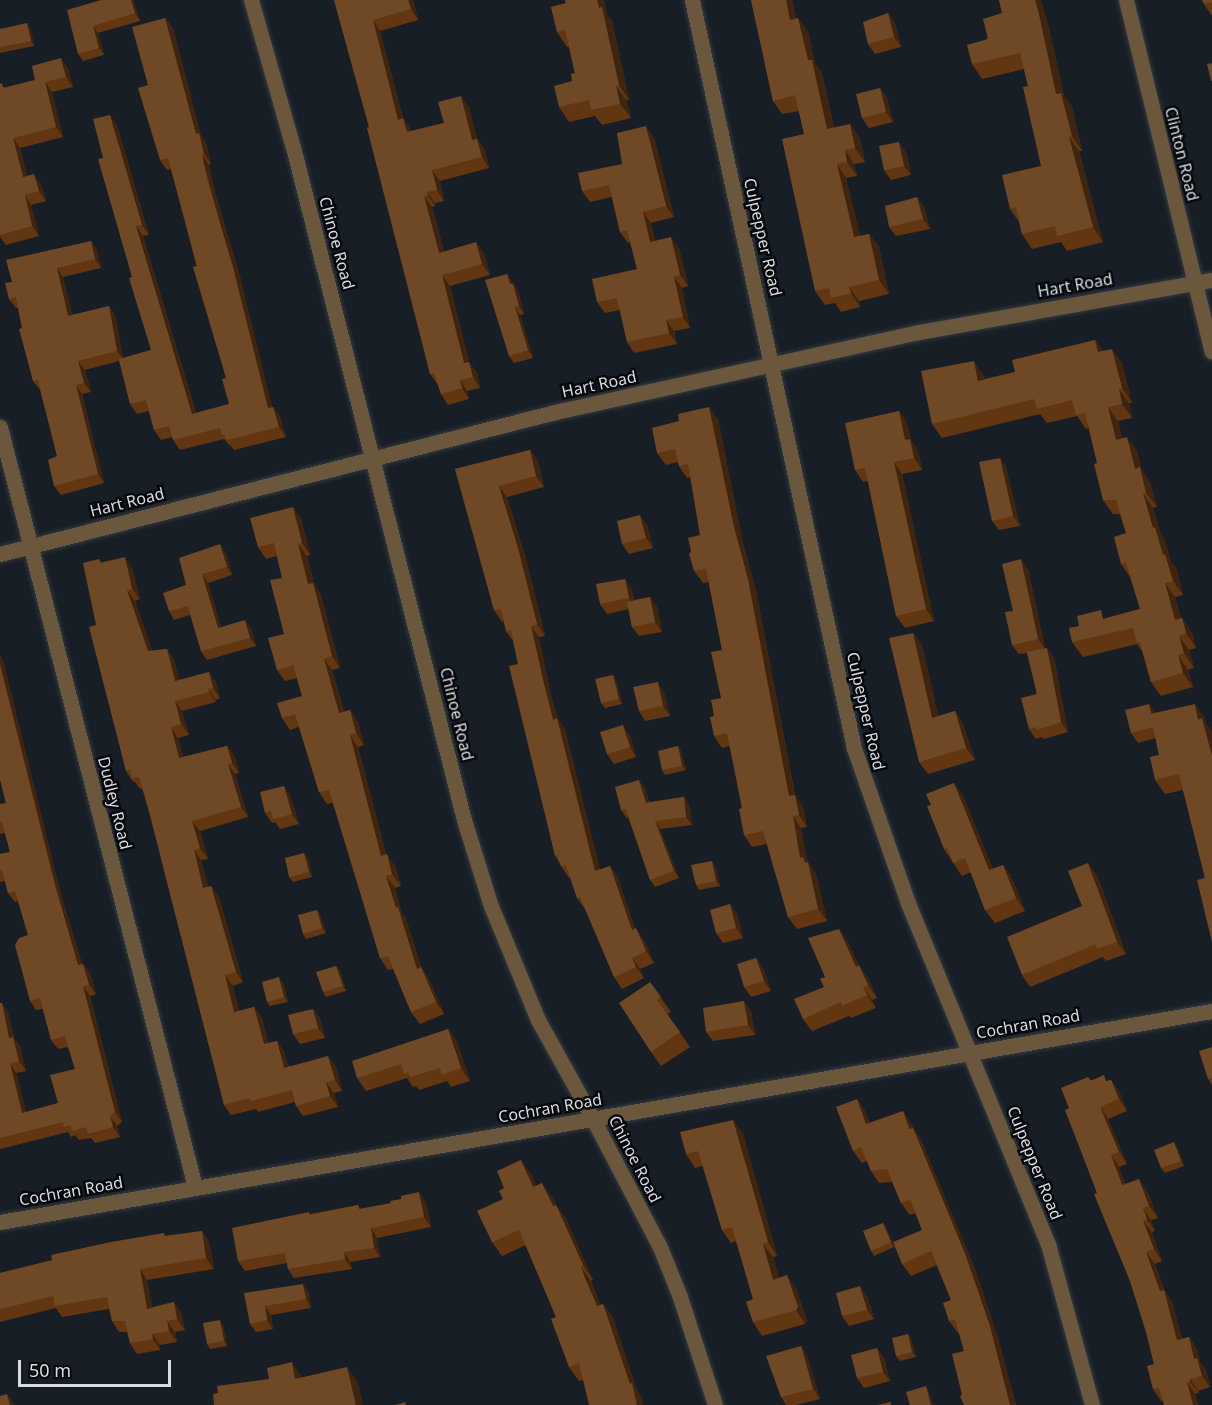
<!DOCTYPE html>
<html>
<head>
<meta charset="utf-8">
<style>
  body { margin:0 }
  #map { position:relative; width:1212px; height:1405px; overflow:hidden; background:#181e26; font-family:"Noto Sans",sans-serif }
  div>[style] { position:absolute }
  .roads { filter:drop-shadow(0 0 2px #333940) drop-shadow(0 0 2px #333940) }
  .minor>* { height:15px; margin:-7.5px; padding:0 7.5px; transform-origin:7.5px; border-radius:7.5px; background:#6b573c }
  .wall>* { inset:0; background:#623610 }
  .shaded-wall>* { inset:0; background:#3f250f }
  .building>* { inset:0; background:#6f4826 }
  span { translate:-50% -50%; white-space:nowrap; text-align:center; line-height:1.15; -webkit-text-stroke:5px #06080b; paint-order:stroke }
  .street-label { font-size:16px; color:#d9dde2 }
  .scale { position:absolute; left:18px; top:1360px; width:153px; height:27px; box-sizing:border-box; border:3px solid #d9dde2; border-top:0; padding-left:8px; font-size:18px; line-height:21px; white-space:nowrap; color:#d9dde2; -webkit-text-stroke:4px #06080b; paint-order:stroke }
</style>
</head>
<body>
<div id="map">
  <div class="roads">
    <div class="minor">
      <div style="left:251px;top:0;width:153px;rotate:74.1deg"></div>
      <div style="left:293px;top:147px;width:694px;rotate:75.74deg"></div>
      <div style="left:464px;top:820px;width:90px;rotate:72.6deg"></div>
      <div style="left:491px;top:906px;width:123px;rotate:67.6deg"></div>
      <div style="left:538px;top:1020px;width:113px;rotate:60.9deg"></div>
      <div style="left:593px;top:1119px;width:144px;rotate:62.4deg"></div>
      <div style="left:660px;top:1247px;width:54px;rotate:68.2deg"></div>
      <div style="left:680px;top:1297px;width:114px;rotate:72deg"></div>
      <div style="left:692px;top:0;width:765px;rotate:77.78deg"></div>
      <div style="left:854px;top:748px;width:164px;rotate:70.8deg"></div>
      <div style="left:908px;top:903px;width:369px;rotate:67.7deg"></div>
      <div style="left:1048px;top:1244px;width:167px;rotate:74.7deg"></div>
      <div style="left:1126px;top:0;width:362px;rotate:76.3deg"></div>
      <div style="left:0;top:427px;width:785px;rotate:75.61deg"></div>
      <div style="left:0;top:554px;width:573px;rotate:-14.35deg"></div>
      <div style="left:555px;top:412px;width:373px;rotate:-12.4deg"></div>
      <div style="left:919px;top:332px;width:298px;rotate:-10.1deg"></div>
      <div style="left:0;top:1222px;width:1230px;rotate:-9.88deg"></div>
    </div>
  </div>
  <div class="wall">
    <div style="clip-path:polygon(101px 0,133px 0,140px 21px,98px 33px,104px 55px,83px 61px,78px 54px)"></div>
    <div style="clip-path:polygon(334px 0,413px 0,418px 20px,380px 31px,403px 118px,411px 131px,444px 123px,469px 107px,477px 139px,485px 150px,489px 168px,440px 181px,444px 201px,435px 203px,435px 206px,432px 207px,444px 252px,484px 253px,490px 275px,450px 286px,469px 362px,477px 373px,480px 388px,467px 391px,469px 399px,448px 405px,441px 394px,438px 385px,430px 374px,369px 127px)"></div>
    <div style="clip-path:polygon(565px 0,603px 0,604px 2px,607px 15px,612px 21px,629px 100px,626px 100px,631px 118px,602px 125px,595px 116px,569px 122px,559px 107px,572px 81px,575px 73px,569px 47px,567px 47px,557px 32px,566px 3px)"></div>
    <div style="clip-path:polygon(751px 0,792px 0,796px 19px,798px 18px,808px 32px,815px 64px,822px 73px,834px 128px,850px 124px,860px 138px,865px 162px,854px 164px,857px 176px,846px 178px,860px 236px,869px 234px,879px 247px,889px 294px,859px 301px,860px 307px,841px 312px,835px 303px,825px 305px,815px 291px,804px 134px,799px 111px,782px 114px,773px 101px)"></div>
    <div style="clip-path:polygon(999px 0,1041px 0,1049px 28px,1064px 96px,1072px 107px,1082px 151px,1079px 151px,1103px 242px,1067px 251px,1061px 242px,1032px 249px,1022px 234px,1019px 222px,1010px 209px,1041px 166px,1028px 86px,1024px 69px,982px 79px,972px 64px,1002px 13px)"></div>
    <div style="clip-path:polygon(1212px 0,1212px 16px,1204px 4px)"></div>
    <div style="clip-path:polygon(888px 13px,895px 23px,901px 47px,875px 54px,868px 44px)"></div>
    <div style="clip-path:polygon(165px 18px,173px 28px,201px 136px,206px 143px,211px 164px,209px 165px,214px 189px,240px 277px,272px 407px,273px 407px,280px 417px,286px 437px,234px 450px,230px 445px,229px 445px,224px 439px,180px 450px,173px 440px,172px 437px,161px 440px,154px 430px,149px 411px,137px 414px,130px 404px,119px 361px,85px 370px,91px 392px,82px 394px,104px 483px,61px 495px,54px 486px,57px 456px,40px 390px,33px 381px,18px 308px,16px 308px,9px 299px,12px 282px,91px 241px,97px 250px,101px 268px,63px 277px,72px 315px,109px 306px,115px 315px,123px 358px,151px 350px,132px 277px,117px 125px,149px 235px,143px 236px,196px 413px,229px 404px,226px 378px,171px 169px,167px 170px,160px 160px,148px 85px)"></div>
    <div style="clip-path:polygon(30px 28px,34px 46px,0 53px,0 29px)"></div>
    <div style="clip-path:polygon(68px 68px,73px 87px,52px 92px,63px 137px,20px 148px,27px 176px,41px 184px,46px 201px,31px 205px,39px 236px,6px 245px,0 237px,0 84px,5px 88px,35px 80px)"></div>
    <div style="clip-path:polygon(880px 88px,887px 98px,893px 122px,869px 128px,862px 118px)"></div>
    <div style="clip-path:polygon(654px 137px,674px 217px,651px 223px,655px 241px,679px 248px,688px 286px,682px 288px,690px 328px,674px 331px,677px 344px,634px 353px,627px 342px,620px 310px,605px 313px,597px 302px,637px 269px,630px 242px,628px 243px,620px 232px,612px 197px,590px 202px,582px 191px,622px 164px)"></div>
    <div style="clip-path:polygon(906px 152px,911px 175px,891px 180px,884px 170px)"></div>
    <div style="clip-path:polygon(917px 197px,924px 207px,930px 229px,896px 236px,889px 227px)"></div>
    <div style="clip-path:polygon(507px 274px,518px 291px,524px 314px,520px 315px,533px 358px,514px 363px,509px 356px)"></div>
    <div style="clip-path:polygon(1095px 340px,1103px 351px,1122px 363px,1132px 403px,1129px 403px,1132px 418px,1118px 421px,1122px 438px,1137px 451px,1141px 469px,1150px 482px,1157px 507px,1153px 508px,1161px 535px,1165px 541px,1171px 562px,1176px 568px,1183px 595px,1175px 597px,1181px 618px,1182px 618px,1192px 633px,1196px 648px,1189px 650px,1194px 668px,1188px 670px,1193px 687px,1161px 696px,1151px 682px,1142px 651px,1137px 644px,1083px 657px,1072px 642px,1106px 618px,1140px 609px,1130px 577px,1121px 564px,1126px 533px,1120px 514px,1113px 514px,1103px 500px,1097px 463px,1089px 428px,1086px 429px,1077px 416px,1047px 423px,1040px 414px,942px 438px,932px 424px,984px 376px,984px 379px,1015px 372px)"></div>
    <div style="clip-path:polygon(899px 411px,907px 423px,911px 440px,918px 451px,922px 470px,902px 474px,934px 621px,905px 628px,896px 616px,868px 481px,863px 482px,855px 470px)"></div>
    <div style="clip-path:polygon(718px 419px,742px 539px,756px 591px,795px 795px,803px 807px,807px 827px,801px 828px,807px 862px,816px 874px,827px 921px,797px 929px,788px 917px,767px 844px,752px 847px,744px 835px,742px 808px,730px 746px,722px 748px,714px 736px,714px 716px,721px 698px,722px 650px,709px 582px,703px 583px,694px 571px,700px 535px,691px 477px,687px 478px,679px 466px,678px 462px,666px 465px,657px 453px)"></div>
    <div style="clip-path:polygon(530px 450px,538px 461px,544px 487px,507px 497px,526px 559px,545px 636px,539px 637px,551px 696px,558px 719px,565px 730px,600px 870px,610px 866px,618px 878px,635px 929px,644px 940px,654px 963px,640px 969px,644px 978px,622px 989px,614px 977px,585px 909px,577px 898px,570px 877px,569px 878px,561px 866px,559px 862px,555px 856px,518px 664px,513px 641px,506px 631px,504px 621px,502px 622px,494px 610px,455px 469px)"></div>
    <div style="clip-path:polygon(1000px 458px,1006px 467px,1020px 526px,999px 530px,992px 521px)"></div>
    <div style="clip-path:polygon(301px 518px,310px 555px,307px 556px,314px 584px,321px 595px,340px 668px,332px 670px,344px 712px,350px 710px,358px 722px,364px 745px,358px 747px,386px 854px,395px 866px,401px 886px,395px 888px,402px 914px,406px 919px,421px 967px,429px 979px,444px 1014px,420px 1024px,411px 1012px,393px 969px,388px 970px,380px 958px,333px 803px,327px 804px,319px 792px,299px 727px,290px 730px,282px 718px,302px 696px,297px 678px,285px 681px,277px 670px,284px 634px,282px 578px,277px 556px,266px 559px,258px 547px)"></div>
    <div style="clip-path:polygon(647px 525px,653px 548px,629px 554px,622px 544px)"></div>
    <div style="clip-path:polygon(226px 553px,232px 575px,208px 583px,221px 627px,251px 628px,256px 646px,207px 660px,201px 651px,190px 615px,174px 620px,169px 611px,186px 585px)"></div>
    <div style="clip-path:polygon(99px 559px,102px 563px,132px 568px,140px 599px,135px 601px,152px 651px,167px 649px,174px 660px,179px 680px,209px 672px,216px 683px,220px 698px,216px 700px,216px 702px,182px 711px,189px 735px,178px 738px,183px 757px,227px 746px,235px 757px,239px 773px,235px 774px,248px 817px,200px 831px,208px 859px,201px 860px,208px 887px,211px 886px,219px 897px,243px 982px,233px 986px,239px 1011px,254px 1007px,262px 1018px,268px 1043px,277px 1041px,284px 1052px,288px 1066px,336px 1066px,342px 1091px,334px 1093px,338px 1107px,303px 1116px,296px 1106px,295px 1102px,258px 1112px,256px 1109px,231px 1115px,224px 1105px,143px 788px,140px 789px,135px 782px,133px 782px,126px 771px,96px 625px)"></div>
    <div style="clip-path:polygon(1028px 569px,1045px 648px,1054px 657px,1068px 732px,1044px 739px,1042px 737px,1036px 739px,1029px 729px,1037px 694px,1027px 653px,1019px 654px,1012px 645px,1013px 611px)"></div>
    <div style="clip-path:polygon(625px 579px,632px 589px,634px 600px,650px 597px,657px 607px,662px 632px,639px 636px,632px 627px,629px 609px,607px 614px,600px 604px)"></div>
    <div style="clip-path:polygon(913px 633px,922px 645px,938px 716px,955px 711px,963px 724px,975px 760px,928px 774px,919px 762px)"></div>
    <div style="clip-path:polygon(0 656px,3px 661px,61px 895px,82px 964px,83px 964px,90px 973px,96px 994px,90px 996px,122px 1122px,117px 1126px,120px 1137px,95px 1143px,91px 1138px,79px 1140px,75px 1135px,71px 1137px,68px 1132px,0 1149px,0 1003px,8px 1012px,14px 1038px,20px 1046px,26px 1071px,16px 1073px,26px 1112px,58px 1103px,75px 1069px,68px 1047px,58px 1049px,51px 1040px,43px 1009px,36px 1010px,30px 1001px,28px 935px,18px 901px,15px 902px,8px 893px,5px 881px,0 882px,0 854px,10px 852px,5px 833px,0 834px,0 804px,6px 803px,0 779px)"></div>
    <div style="clip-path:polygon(616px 680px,622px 704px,605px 708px,601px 703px)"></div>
    <div style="clip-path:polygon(664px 692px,670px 716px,645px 721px,639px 711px)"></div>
    <div style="clip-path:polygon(1149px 704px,1155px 713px,1205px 718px,1206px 724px,1212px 732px,1212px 942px,1205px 878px,1183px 790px,1165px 794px,1155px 780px,1159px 755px,1156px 738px,1138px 743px,1131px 733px)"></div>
    <div style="clip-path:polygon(630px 735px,636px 757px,614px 764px,607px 754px)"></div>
    <div style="clip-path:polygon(678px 746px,681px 751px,686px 770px,665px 775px,662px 770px)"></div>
    <div style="clip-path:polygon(645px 788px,649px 802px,684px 797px,689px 805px,692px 825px,660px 829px,679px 878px,655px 887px,650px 880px,628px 817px,627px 818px,621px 810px)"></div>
    <div style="clip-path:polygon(290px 795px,299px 824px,280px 829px,275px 822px,272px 823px,265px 813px)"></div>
    <div style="clip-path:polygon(963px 796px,993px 869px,1003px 865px,1012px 878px,1025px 911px,995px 923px,985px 910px,971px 872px,962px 876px,944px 849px)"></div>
    <div style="clip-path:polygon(304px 853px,308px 858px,312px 877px,293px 882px,289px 877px)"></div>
    <div style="clip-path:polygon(715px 866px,720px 886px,699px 890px,696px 885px)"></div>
    <div style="clip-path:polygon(1097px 875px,1126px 954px,1106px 961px,1103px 957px,1030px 987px,1022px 975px,1082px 906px)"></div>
    <div style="clip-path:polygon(730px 904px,737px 914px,743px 938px,723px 943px,716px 933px)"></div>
    <div style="clip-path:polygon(317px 910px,320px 915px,326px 933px,306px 939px,303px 934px)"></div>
    <div style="clip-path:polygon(839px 929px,848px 942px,859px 966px,868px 978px,877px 998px,872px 1000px,876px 1008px,851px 1018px,849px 1016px,812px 1031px,803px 1019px,824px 987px,825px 977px)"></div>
    <div style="clip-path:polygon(756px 958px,763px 968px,771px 991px,751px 997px,744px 987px)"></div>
    <div style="clip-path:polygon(336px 966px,340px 971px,346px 991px,326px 997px,323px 992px)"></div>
    <div style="clip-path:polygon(283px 982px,288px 1002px,270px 1006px,267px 1002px)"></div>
    <div style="clip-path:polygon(650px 982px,671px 1012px,667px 1014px,690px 1047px,661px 1066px,651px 1052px)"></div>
    <div style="clip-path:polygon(751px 1011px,755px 1035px,713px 1041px,706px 1032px)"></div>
    <div style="clip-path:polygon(320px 1018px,325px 1038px,300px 1044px,293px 1034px)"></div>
    <div style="clip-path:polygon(448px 1029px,457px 1042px,470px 1081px,451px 1087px,447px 1081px,419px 1090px,416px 1086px,413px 1087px,407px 1078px,366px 1091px,357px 1078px)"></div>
    <div style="clip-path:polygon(1212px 1047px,1212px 1085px,1208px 1079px)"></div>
    <div style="clip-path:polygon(1088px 1077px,1091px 1080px,1108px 1081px,1111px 1080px,1119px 1091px,1127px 1111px,1108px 1119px,1127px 1164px,1119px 1167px,1125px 1184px,1147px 1191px,1158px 1218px,1151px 1220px,1155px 1231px,1152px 1232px,1162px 1261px,1155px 1264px,1164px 1290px,1172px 1302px,1182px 1339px,1189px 1337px,1197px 1349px,1200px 1362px,1206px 1370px,1210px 1387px,1198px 1391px,1199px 1393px,1195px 1394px,1198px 1405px,1164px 1405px,1163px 1401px,1161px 1401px,1153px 1389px,1154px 1364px,1146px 1332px,1130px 1281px,1097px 1193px,1069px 1108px)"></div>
    <div style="clip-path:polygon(857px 1099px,865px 1111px,870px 1123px,903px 1111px,921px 1140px,975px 1269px,998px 1338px,1016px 1405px,964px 1405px,962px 1395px,964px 1351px,959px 1333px,958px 1333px,949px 1321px,951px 1300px,937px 1265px,911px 1276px,902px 1264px,922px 1230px,916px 1213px,910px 1215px,901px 1203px,892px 1182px,879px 1183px,871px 1171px,867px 1161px,862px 1163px,853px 1151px)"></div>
    <div style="clip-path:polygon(733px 1120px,743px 1134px,777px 1256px,773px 1257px,779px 1278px,796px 1288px,807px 1321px,805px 1324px,762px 1336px,753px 1322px,753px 1299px,736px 1241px,731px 1243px,722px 1230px,703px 1166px,695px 1168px,686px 1154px)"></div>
    <div style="clip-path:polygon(1177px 1147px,1184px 1166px,1165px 1173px,1161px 1168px)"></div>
    <div style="clip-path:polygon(531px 1174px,536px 1186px,552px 1197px,556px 1205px,566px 1219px,593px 1280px,591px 1281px,600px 1305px,603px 1304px,613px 1318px,637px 1391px,642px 1398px,583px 1380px,579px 1381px,569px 1367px,556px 1317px,526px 1245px,502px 1256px,492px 1242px,503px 1199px)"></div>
    <div style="clip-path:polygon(426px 1202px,431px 1227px,377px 1238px,380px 1257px,350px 1262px,352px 1269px,294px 1278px,288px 1269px,287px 1263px,245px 1271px,238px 1261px,309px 1212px,310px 1214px,358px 1205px,360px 1209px)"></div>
    <div style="clip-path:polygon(883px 1223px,886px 1228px,894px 1247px,874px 1256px,871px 1251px)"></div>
    <div style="clip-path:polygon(202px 1231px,209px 1242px,214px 1269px,147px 1280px,152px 1307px,174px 1302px,181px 1313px,185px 1330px,175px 1332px,177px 1342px,160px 1345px,160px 1350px,137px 1354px,130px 1343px,127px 1332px,119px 1332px,112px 1321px,109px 1309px,62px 1317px,56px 1308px,0 1322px,0 1273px,166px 1236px)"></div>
    <div style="clip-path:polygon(309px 1292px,311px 1308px,271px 1315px,273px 1329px,256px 1332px,250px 1324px,244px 1293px)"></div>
    <div style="clip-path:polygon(867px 1296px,874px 1319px,849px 1326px,842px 1316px)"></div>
    <div style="clip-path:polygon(223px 1325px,227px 1346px,210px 1349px,207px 1344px)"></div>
    <div style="clip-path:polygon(908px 1334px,911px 1339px,916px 1357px,900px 1361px,896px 1356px)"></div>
    <div style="clip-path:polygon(801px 1346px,807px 1356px,820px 1399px,796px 1405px,786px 1405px,781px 1397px)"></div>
    <div style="clip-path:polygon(877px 1348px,884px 1358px,890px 1381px,864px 1388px,857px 1378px)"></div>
  </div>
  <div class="shaded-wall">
    <div style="clip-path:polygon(131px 0,133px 0,140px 21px,135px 13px)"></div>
    <div style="clip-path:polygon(408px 0,413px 0,418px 20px,411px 9px)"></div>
    <div style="clip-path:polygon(597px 0,603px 0,607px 15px,612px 21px,629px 100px,619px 85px)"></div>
    <div style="clip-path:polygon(786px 0,792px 0,800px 34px,790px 20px)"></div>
    <div style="clip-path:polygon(1035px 0,1041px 0,1049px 28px,1064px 96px,1072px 107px,1082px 151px,1072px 136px,1056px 94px)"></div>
    <div style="clip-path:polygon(888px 13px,895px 23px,901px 47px,894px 37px)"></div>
    <div style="clip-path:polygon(165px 18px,173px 28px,201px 136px,206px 143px,211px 164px,204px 154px,196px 134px)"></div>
    <div style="clip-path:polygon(798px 18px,808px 32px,815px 64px,822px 73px,837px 143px,827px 129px,808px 60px)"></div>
    <div style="clip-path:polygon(373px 20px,380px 31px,406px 130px,398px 120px)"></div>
    <div style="clip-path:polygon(27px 23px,30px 28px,34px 46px,31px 41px)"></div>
    <div style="clip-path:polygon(93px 26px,98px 33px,104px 55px,99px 48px)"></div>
    <div style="clip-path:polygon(61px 58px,68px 68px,73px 87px,66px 77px)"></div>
    <div style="clip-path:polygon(45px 82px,52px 92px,63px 137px,56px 127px)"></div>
    <div style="clip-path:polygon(616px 86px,626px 100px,631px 118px,620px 104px)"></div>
    <div style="clip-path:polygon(880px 88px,887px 98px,893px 122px,886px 112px)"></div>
    <div style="clip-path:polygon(461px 96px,469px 107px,479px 148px,477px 139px,485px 150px,489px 168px,482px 157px,472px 140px)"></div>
    <div style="clip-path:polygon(110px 115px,117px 125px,149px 235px,142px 225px)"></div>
    <div style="clip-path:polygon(403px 118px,411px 129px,414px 143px,407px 132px)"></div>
    <div style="clip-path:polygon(850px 124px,860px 138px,865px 162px,855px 148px)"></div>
    <div style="clip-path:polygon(646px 126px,654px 137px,674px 217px,666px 206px)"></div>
    <div style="clip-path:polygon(1069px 137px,1079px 151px,1103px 242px,1093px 227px)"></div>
    <div style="clip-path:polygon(13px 138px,20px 148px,30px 186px,23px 177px)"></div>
    <div style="clip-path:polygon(899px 142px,906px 152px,911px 175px,904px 166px)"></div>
    <div style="clip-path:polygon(845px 150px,854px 164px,857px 176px,847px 162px)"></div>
    <div style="clip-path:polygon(202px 155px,209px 165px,214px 189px,240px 277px,275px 418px,268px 408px)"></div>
    <div style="clip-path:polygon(837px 164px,846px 178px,864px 251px,854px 237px)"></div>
    <div style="clip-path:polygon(432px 170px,440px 181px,444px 201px,437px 190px)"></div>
    <div style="clip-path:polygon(34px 174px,41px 184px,46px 201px,39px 191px)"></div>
    <div style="clip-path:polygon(427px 192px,435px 203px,435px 206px,428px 195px)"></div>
    <div style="clip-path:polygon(25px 195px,31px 205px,39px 236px,32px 226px)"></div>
    <div style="clip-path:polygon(424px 196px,432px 207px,447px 264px,439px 253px)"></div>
    <div style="clip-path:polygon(917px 197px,924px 207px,930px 229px,923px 219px)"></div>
    <div style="clip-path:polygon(643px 212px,651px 223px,657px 253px,650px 242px)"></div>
    <div style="clip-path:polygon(136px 226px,143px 236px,199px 424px,192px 414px)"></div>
    <div style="clip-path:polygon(869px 234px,879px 247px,889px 294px,879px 280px)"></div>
    <div style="clip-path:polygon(671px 237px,679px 248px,688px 286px,680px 275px)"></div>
    <div style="clip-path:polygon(91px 241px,97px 250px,101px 268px,95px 259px)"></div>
    <div style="clip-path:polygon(476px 242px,484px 253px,490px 275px,482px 264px)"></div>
    <div style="clip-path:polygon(57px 268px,63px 277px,75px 325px,68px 316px)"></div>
    <div style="clip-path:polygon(507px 274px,518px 291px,524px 314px,519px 306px,510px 284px)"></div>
    <div style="clip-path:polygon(442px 275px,450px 286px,469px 362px,477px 373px,480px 388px,464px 363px)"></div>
    <div style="clip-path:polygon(674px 277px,682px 288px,690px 328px,683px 317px)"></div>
    <div style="clip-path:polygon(849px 287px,859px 301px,860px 307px,851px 293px)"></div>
    <div style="clip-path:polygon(109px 306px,115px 315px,124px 360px,117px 351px)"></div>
    <div style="clip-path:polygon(515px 307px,520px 315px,533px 358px,528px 350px)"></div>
    <div style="clip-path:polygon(666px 320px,674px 331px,677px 344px,669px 333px)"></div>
    <div style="clip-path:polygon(1095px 340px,1105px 354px,1098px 352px)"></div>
    <div style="clip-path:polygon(1112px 349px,1122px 363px,1132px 403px,1122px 388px)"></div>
    <div style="clip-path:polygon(78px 361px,85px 370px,91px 392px,84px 383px)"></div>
    <div style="clip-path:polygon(974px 361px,984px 376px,988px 395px,978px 381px)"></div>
    <div style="clip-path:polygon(460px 380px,467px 391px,469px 399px,462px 388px)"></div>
    <div style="clip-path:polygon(76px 385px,82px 394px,104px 483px,98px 474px)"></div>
    <div style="clip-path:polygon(1119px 389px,1129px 403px,1132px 418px,1122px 404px)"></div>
    <div style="clip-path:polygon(273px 407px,280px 417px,286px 437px,279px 427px)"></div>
    <div style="clip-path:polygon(709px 407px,718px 419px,742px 539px,756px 591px,797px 808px,789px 796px)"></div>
    <div style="clip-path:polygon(1108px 407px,1118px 421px,1126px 454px,1116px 440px)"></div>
    <div style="clip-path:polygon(899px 411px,907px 423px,911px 440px,918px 451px,922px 470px,914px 458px,905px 440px)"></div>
    <div style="clip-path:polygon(1127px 437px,1137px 451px,1141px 469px,1150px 482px,1157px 507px,1146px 493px,1135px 469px)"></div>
    <div style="clip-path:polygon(530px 450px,538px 461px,544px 487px,536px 476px)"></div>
    <div style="clip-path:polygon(1000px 458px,1006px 467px,1020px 526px,1013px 516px)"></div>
    <div style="clip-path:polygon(894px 462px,902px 474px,934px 621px,926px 609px)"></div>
    <div style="clip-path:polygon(499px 486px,507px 497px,526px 559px,545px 636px,537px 624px)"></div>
    <div style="clip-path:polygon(1143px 493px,1153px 508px,1161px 535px,1165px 541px,1171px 562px,1176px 568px,1183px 595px,1173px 581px,1153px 528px)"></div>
    <div style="clip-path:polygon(293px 507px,301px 518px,310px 555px,302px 543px)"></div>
    <div style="clip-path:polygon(640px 515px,647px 525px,653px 548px,646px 538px)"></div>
    <div style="clip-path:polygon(220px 544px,226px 553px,232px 575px,227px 567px)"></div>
    <div style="clip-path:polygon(298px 544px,307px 556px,314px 584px,321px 595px,340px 668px,332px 656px,308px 584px)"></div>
    <div style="clip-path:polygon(125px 557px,132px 568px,140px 599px,132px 589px)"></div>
    <div style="clip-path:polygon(1021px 559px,1028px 569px,1045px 649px,1038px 639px)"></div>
    <div style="clip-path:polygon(202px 574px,208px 583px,224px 636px,218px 628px)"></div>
    <div style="clip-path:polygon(625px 579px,632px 589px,635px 608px,629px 598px)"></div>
    <div style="clip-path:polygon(1165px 583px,1175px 597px,1185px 634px,1175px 620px)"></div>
    <div style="clip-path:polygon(127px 590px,135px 601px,156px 662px,148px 651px)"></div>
    <div style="clip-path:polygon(650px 597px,657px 607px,662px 632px,655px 622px)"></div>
    <div style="clip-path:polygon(1182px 618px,1192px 633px,1196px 648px,1186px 633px)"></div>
    <div style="clip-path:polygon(245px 620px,251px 628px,256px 646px,250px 638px)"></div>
    <div style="clip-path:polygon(531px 626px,539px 637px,551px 696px,558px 719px,565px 730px,603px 882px,595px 871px,553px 720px,544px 684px)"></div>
    <div style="clip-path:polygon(913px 633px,922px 645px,941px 730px,932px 718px)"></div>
    <div style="clip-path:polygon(1179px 636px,1189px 650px,1194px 668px,1184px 653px)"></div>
    <div style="clip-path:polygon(1047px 648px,1054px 657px,1068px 732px,1061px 722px)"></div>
    <div style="clip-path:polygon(167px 649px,174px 660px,183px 691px,175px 681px)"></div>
    <div style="clip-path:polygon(1178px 655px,1188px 670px,1193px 687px,1183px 673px)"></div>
    <div style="clip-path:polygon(0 656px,3px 661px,61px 895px,85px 975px,78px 965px,55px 885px,0 665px)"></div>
    <div style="clip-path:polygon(324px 659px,332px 670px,347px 725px,339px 713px)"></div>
    <div style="clip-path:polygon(209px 672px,216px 683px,220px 698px,213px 688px)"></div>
    <div style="clip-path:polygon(613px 675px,616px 680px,622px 704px,619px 699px)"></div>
    <div style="clip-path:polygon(658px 682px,664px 692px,670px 716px,663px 706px)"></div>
    <div style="clip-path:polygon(208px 689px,216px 700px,216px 702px,209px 692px)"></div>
    <div style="clip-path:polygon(175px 701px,182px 711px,189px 735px,181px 724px)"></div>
    <div style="clip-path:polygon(1149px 704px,1156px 714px,1155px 727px)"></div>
    <div style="clip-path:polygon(1195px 704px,1205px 718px,1206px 724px,1212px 732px,1212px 756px,1198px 720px)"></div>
    <div style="clip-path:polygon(350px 710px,358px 722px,364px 745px,356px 733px)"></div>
    <div style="clip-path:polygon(955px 711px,963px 724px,975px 760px,966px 748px)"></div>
    <div style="clip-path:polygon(623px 725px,630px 735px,636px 757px,630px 747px)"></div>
    <div style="clip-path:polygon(171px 727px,178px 738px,187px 769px,179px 758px)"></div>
    <div style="clip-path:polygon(350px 735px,358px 747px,390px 868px,381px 856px)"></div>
    <div style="clip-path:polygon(227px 746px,235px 757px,239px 773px,232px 763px)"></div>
    <div style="clip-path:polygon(678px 746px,681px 751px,686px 770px,682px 766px)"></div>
    <div style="clip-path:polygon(228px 764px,235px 774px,248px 817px,241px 807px)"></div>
    <div style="clip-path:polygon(639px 780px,645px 788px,651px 811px,646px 803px)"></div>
    <div style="clip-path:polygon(954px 783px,963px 796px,999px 883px,989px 870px)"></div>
    <div style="clip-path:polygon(284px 786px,290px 795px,299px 824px,292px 814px)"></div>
    <div style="clip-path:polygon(795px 795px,803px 807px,807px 827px,799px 815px)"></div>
    <div style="clip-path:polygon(684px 797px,689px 805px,692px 825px,686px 817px)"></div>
    <div style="clip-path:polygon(793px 816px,801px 828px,808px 863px,808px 862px,816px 874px,827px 921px,818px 909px,800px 858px)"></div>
    <div style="clip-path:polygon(192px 821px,200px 831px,208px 859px,200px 848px)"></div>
    <div style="clip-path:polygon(655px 821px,660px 829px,679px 878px,674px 871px)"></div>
    <div style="clip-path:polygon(194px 850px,201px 860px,211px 899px,203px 888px)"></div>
    <div style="clip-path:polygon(304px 853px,308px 858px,312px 877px,309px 872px)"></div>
    <div style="clip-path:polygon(387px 854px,395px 866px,401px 886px,392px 874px)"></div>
    <div style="clip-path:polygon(712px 861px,715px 866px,720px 886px,716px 881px)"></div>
    <div style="clip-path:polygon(1088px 863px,1097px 875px,1126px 954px,1117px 942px)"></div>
    <div style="clip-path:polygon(1003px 865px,1012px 878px,1025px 911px,1016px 898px)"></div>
    <div style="clip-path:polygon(610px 866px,618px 878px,639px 942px,632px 930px)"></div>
    <div style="clip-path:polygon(386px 876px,395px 888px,402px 914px,406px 919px,425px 981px,417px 969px,396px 908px)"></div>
    <div style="clip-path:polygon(211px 886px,219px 897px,243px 982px,236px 972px)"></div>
    <div style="clip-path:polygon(730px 904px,737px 914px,743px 938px,736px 928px)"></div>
    <div style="clip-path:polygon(317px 910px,320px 915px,326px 933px,322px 928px)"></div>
    <div style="clip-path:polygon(636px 928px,644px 940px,654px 963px,646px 951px)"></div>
    <div style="clip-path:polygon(839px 929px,848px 942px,865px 979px,856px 967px)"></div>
    <div style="clip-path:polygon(632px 958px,640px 969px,644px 978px,636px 967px)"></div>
    <div style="clip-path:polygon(756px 958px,763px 968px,771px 991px,764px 981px)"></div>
    <div style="clip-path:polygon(83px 964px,90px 973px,96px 994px,89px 985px)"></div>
    <div style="clip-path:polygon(859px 965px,868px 978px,877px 998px,868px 985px)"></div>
    <div style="clip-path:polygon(336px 966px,340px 971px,346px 991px,343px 986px)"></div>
    <div style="clip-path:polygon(421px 967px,429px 979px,444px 1014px,436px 1002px)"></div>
    <div style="clip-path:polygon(225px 975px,233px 986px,242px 1023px,234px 1012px)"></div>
    <div style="clip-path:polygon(279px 977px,283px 982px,288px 1002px,284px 997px)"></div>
    <div style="clip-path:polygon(83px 986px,90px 996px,122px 1122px,115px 1112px)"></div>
    <div style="clip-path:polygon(863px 987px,872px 1000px,876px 1008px,867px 995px)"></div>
    <div style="clip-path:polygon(744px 1001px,751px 1011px,755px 1035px,748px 1025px)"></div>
    <div style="clip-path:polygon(2px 1003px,8px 1012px,14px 1038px,20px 1046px,26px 1071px,19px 1061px,9px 1038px)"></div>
    <div style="clip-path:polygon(254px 1007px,262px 1018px,271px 1055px,264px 1044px)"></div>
    <div style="clip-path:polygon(313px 1009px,320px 1018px,325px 1038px,318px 1028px)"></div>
    <div style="clip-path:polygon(448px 1029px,457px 1042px,470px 1081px,461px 1068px)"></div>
    <div style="clip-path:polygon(277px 1041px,284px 1052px,291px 1078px,284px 1068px)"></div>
    <div style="clip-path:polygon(328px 1056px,336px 1066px,342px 1091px,335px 1080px)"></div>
    <div style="clip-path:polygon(10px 1063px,16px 1073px,29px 1123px,22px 1113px)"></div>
    <div style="clip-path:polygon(1111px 1080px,1119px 1091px,1127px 1111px,1119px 1099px)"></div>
    <div style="clip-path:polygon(326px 1082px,334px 1093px,338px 1107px,330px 1096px)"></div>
    <div style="clip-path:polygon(857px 1099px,865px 1111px,875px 1136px,866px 1124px)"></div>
    <div style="clip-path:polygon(1100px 1107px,1108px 1119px,1127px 1164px,1119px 1152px)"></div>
    <div style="clip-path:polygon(903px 1111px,921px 1140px,975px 1269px,998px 1338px,1016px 1405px,1010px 1405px)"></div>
    <div style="clip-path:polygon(110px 1116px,117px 1126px,120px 1137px,113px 1127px)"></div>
    <div style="clip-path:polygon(733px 1120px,743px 1134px,777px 1256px,768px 1242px)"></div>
    <div style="clip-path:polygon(1174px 1142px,1177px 1147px,1184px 1166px,1181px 1161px)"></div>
    <div style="clip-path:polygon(1111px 1155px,1119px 1167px,1131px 1197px,1122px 1185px)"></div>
    <div style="clip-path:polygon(521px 1160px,531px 1174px,543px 1201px,533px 1187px)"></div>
    <div style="clip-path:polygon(1139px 1179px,1147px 1191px,1158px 1218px,1149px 1206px)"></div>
    <div style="clip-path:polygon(542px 1183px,552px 1197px,563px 1221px,553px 1206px)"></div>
    <div style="clip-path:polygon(419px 1192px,426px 1202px,431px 1227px,424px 1217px)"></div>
    <div style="clip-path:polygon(556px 1205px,566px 1219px,593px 1280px,583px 1265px)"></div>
    <div style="clip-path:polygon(1143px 1208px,1151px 1220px,1155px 1231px,1147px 1219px)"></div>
    <div style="clip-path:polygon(1143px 1221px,1152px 1232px,1162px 1261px,1154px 1249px)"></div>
    <div style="clip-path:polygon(883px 1223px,886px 1228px,894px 1247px,891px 1242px)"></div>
    <div style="clip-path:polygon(371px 1228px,377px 1238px,380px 1257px,374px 1248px)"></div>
    <div style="clip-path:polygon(202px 1231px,209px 1242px,214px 1269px,206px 1258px)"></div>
    <div style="clip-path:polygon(763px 1244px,773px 1257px,783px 1293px,773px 1280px)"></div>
    <div style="clip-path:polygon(344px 1252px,350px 1262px,352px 1269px,345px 1259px)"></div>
    <div style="clip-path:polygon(1146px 1252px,1155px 1264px,1166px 1297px,1164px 1290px,1172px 1302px,1185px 1352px,1177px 1340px)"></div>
    <div style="clip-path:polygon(581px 1267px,591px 1281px,595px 1293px,607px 1320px,597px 1306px,585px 1278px)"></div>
    <div style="clip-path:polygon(140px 1269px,147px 1280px,155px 1320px,147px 1309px)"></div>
    <div style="clip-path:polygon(787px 1275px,796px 1288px,807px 1321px,805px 1324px,796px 1310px)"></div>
    <div style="clip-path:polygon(303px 1284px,309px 1292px,311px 1308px,306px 1299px)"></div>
    <div style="clip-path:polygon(860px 1286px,867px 1296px,874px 1319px,867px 1310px)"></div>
    <div style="clip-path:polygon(174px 1302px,181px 1313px,185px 1330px,177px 1319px)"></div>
    <div style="clip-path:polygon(603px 1304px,613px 1318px,637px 1391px,642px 1398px,643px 1405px,637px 1405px)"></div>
    <div style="clip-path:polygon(265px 1306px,271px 1315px,273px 1329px,267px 1320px)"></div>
    <div style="clip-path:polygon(220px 1320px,223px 1325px,227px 1346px,224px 1341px)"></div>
    <div style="clip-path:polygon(167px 1321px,175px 1332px,177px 1342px,169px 1331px)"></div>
    <div style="clip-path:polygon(152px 1334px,160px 1345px,160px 1350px,153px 1339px)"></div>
    <div style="clip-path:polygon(908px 1334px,911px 1339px,916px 1357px,912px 1352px)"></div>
    <div style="clip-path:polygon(1189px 1337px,1197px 1349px,1200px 1362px,1206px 1370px,1210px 1387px,1202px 1376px,1194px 1359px)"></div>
    <div style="clip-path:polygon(801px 1346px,807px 1356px,820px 1399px,813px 1389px)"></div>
    <div style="clip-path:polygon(877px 1348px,884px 1358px,890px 1381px,883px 1372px)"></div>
    <div style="clip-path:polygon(292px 1362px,302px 1377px,306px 1393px,295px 1379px)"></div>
    <div style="clip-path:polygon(347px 1367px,358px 1382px,363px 1405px,356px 1405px)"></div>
    <div style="clip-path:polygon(1190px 1379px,1198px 1391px,1199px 1393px,1190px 1382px)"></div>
    <div style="clip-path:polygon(1187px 1382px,1195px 1394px,1198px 1405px,1193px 1405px)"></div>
    <div style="clip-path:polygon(926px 1386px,929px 1391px,933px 1405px,931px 1405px)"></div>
    <div style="clip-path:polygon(7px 1394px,13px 1402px,14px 1405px,10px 1405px)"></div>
  </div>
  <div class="building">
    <div style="clip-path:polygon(101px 0,131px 0,135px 13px,93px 26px,99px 48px,78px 54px,67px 10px)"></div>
    <div style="clip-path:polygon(334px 0,408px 0,411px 9px,373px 20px,398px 120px,403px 118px,407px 132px,444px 123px,438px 102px,461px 96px,472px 140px,477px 139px,482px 157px,432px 170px,437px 190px,427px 192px,428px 195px,424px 196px,439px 253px,476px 242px,482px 264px,442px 275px,464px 363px,469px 362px,473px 377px,460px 380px,462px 388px,441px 394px,434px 373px,430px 374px,367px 128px,369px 127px)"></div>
    <div style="clip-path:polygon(565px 0,597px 0,599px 8px,602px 7px,619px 85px,616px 86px,620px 104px,591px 110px,589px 100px,559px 107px,554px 86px,572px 81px,571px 74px,575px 73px,565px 30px,557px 32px,551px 7px,566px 3px)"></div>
    <div style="clip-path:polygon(751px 0,786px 0,790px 20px,798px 18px,808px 60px,812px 60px,827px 129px,850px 124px,855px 148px,845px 150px,847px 162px,837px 164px,854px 237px,869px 234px,879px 280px,849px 287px,851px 293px,831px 298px,829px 288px,815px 291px,782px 139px,804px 134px,795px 95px,773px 101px)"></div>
    <div style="clip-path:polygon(999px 0,1035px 0,1039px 14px,1056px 94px,1061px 93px,1072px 136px,1069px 137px,1093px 227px,1057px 236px,1055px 226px,1022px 234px,1016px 207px,1010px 209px,1002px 175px,1041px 166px,1023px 87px,1028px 86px,1020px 53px,972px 64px,967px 45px,988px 39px,983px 19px,1002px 13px)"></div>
    <div style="clip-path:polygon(1202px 0,1212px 0,1212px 2px,1204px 4px)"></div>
    <div style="clip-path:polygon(888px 13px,894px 37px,868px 44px,863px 22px)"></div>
    <div style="clip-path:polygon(165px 18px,196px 134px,199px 133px,204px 154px,202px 155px,207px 179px,233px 267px,268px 408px,273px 407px,279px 427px,227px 440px,224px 435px,222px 435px,220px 428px,173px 440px,169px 426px,154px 430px,146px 400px,130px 404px,119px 359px,151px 350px,129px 278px,132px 277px,98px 159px,103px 158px,93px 119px,110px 115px,142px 225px,136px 226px,192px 414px,229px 404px,222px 379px,226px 378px,193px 267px,197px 266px,168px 158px,160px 160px,138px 88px,148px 85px,132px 27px)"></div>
    <div style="clip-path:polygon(27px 23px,31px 41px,0 47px,0 29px)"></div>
    <div style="clip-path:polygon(61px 58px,66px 77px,45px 82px,56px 127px,13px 138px,23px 177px,34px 174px,39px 191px,25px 195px,32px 226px,0 235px,0 84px,2px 83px,3px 88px,35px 80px,32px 66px)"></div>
    <div style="clip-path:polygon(1212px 63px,1212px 81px,1211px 81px,1207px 64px)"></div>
    <div style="clip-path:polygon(880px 88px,886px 112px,862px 118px,856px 94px)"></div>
    <div style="clip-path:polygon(646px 126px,666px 206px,643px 212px,650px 242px,671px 237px,680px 275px,674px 277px,683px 317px,666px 320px,669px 333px,627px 342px,617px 298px,597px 302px,592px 279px,637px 269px,627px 230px,620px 232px,609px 185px,582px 191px,578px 173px,622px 164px,617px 133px)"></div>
    <div style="clip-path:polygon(899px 142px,904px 166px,884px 170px,879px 146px)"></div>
    <div style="clip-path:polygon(917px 197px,923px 219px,889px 227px,885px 206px)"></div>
    <div style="clip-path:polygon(91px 241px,95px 259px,57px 268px,68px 316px,109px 306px,117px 351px,78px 361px,84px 383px,76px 385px,98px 474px,54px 486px,48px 460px,57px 456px,38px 380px,33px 381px,19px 329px,22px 328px,16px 297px,9px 299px,5px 283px,12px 282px,6px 260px)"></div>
    <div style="clip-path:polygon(507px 274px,510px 284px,513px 284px,519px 306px,515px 307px,528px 350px,509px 356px,485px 280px)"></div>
    <div style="clip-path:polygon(1095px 340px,1098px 352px,1112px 349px,1122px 388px,1119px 389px,1122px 404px,1108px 407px,1116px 440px,1127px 437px,1135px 469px,1140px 467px,1146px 493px,1143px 493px,1153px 528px,1155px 527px,1163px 555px,1165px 554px,1173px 581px,1165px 583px,1175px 620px,1182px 618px,1186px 633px,1179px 636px,1184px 653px,1178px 655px,1183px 673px,1151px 682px,1140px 642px,1137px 643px,1133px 628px,1072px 642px,1069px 628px,1079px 626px,1077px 616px,1101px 610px,1103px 619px,1140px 609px,1126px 562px,1121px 564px,1114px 537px,1126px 533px,1116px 500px,1103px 500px,1094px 464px,1097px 463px,1085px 413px,1076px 415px,1072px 400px,1037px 409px,1034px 399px,932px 424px,921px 371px,974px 361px,978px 381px,1015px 372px,1012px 360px)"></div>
    <div style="clip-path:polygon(709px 407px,734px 527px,748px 579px,789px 796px,795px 795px,799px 815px,793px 816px,800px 858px,803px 857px,805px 863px,808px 862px,818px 909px,788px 917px,763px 831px,744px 835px,739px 809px,742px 808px,727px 733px,714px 736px,710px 717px,714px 716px,711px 700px,721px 698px,711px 652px,722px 650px,706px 569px,694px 571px,689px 554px,691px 551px,688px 538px,700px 535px,688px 464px,679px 466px,675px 449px,657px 453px,652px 428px,679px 421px,678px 414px)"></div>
    <div style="clip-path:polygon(899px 411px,905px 440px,910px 439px,914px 458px,894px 462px,926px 609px,896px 616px,865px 468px,855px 470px,845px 423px)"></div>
    <div style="clip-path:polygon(530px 450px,536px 476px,499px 486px,518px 548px,537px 624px,531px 626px,544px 684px,553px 720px,557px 718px,595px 871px,610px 866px,632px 930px,636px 928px,646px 951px,632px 958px,636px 967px,614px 977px,580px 897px,577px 898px,566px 865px,561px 866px,557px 855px,555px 856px,509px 666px,518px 664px,511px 630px,506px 631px,501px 609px,494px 610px,455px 469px)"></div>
    <div style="clip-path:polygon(1000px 458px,1013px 516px,992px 521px,979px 462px)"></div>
    <div style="clip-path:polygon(293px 507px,302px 543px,298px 544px,308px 584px,313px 583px,332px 656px,324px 659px,339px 713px,350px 710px,356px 733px,350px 735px,381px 856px,387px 854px,392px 874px,386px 876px,396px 908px,398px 907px,417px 969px,421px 967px,436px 1002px,411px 1012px,388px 956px,380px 958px,329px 790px,319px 792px,295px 714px,282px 718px,277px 703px,302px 696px,293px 665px,277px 670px,268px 638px,284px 634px,270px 580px,282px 578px,274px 543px,258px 547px,250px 518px)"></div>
    <div style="clip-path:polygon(640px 515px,646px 538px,622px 544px,617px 521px)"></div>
    <div style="clip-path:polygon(220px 544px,227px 567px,202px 574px,218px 628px,245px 620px,250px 638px,201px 651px,188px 606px,169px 611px,163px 593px,186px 585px,179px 558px)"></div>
    <div style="clip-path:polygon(125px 557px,132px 589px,127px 590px,148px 651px,167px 649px,175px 681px,209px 672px,213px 688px,208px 689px,209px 692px,175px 701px,181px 724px,171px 727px,179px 758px,227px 746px,232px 763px,228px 764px,241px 807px,192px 821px,200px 848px,194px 850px,203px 888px,211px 886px,236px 972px,225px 975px,234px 1012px,254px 1007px,264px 1044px,277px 1041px,284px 1068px,328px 1056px,335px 1080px,326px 1082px,330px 1096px,296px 1106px,292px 1090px,251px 1101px,250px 1098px,224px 1105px,150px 815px,139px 777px,132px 778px,130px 770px,126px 771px,89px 627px,96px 625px,83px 563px,99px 559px,100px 563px)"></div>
    <div style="clip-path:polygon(1021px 559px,1038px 639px,1012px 645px,1005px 612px,1013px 611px,1002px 564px)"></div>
    <div style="clip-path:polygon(625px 579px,629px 598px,600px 604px,596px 584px)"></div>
    <div style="clip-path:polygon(650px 597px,655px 622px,632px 627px,627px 602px)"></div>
    <div style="clip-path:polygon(913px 633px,932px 718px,955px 711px,966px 748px,919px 762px,889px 638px)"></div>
    <div style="clip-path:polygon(1047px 648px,1061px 722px,1037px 730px,1036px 727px,1029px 729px,1021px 698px,1037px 694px,1027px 652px)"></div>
    <div style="clip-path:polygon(0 665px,55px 885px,78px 965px,83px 964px,89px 985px,83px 986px,115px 1112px,110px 1116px,113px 1127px,88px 1134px,86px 1127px,72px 1131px,71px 1125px,64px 1127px,63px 1122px,0 1138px,0 1003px,2px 1003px,9px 1038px,13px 1037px,19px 1061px,10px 1063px,22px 1113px,58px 1103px,50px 1075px,75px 1069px,65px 1036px,51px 1040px,40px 998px,30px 1001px,15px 945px,19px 938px,28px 935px,15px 891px,8px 893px,2px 870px,0 871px,0 854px,10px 852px,2px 822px,0 822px,0 804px,6px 803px,0 779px)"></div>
    <div style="clip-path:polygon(613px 675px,619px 699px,601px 703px,595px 679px)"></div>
    <div style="clip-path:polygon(658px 682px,663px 706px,639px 711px,633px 687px)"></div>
    <div style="clip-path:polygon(1149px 704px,1153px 727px,1131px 733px,1125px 710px)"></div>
    <div style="clip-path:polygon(1195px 704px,1198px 720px,1202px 718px,1212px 756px,1212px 942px,1197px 880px,1205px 878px,1179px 774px,1155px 780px,1150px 757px,1159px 755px,1150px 714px)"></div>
    <div style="clip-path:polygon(623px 725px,630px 747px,607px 754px,600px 732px)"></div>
    <div style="clip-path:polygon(678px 746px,682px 766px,662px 770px,658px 751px)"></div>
    <div style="clip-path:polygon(639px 780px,646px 803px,684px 797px,686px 817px,655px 821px,674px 871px,650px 880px,626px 809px,621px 810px,615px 787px)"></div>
    <div style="clip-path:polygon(954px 783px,989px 870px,1003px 865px,1016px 898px,985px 910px,965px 858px,953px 863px,947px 847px,944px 849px,927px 806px,931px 805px,926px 794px)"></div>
    <div style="clip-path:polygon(284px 786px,292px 814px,273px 819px,271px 811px,265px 813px,260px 792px)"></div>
    <div style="clip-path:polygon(304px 853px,309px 872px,289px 877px,285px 858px)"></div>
    <div style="clip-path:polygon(712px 861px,716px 881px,696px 885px,691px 865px)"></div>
    <div style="clip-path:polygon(1088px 863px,1117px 942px,1097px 949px,1096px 944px,1022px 975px,1007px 937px,1082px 906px,1068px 871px)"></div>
    <div style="clip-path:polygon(730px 904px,736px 928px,716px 933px,710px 910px)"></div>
    <div style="clip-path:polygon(317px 910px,322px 928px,303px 934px,298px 915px)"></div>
    <div style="clip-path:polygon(839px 929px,856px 967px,859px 965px,868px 985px,863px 987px,867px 995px,842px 1006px,841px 1002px,803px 1019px,794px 999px,824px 987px,820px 979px,825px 977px,808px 938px)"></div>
    <div style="clip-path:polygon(756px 958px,764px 981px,744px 987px,737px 964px)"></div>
    <div style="clip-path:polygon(336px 966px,343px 986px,323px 992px,316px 972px)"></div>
    <div style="clip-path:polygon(279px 977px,284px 997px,267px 1002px,262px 982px)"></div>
    <div style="clip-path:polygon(650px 982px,661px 997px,657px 1000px,680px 1032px,651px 1052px,619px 1003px)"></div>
    <div style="clip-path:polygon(744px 1001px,748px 1025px,706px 1032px,703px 1008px)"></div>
    <div style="clip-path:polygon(313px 1009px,318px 1028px,293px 1034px,288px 1015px)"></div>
    <div style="clip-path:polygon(448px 1029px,461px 1068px,442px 1075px,440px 1068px,410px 1077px,408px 1072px,404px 1074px,401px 1064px,357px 1078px,352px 1061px)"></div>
    <div style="clip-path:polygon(1212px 1047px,1212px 1077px,1208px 1079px,1199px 1051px)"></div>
    <div style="clip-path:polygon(1104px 1075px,1106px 1081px,1111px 1080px,1119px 1099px,1100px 1107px,1119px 1152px,1111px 1155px,1122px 1185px,1139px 1179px,1149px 1206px,1143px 1208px,1147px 1219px,1143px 1221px,1154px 1249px,1146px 1252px,1160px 1291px,1164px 1290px,1177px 1340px,1189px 1337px,1194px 1359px,1197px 1358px,1202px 1376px,1190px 1379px,1190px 1382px,1187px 1382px,1193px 1405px,1164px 1405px,1159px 1388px,1153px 1389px,1147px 1366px,1154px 1364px,1146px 1332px,1130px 1281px,1094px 1194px,1097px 1193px,1065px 1110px,1069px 1108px,1061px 1088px,1088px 1077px,1090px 1081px)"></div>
    <div style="clip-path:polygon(857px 1099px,866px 1124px,903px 1111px,909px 1129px,913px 1128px,966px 1256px,990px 1326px,1010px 1405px,964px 1405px,960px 1396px,962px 1395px,952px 1354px,964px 1351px,955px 1319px,949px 1321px,943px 1303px,951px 1300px,931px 1251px,902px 1264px,893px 1242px,922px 1230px,910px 1199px,901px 1203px,887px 1169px,871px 1171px,861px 1147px,853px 1151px,836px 1107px)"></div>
    <div style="clip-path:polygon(733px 1120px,768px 1242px,763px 1244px,773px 1280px,787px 1275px,798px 1307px,796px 1310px,753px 1322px,746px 1302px,753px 1299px,732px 1227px,722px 1230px,698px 1151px,686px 1154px,680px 1132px)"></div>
    <div style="clip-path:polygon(1174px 1142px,1181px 1161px,1161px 1168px,1154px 1150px)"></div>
    <div style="clip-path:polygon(521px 1160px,533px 1187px,542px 1183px,553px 1206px,556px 1205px,583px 1265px,581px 1267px,585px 1278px,597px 1306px,603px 1304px,630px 1384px,632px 1383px,637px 1405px,589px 1405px,579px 1363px,569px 1367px,551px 1319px,556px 1317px,519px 1230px,492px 1242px,477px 1211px,503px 1199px,499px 1191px,504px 1188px,497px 1171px)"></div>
    <div style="clip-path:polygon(419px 1192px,424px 1217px,371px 1228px,374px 1248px,344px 1252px,345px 1259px,288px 1269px,285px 1253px,238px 1261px,232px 1228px,309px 1212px,309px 1215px,358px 1205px,359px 1209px,391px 1203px,390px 1201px,401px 1199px,401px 1196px)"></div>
    <div style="clip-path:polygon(883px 1223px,891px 1242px,871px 1251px,863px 1231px)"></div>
    <div style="clip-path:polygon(202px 1231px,206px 1258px,140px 1269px,147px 1309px,174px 1302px,177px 1319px,167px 1321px,169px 1331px,152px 1334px,153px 1339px,130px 1343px,125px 1321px,112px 1321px,107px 1297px,55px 1306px,53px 1296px,0 1309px,0 1273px,52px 1260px,51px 1255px,111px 1242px,164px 1233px,165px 1236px)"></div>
    <div style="clip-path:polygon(303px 1284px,306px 1299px,265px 1306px,267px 1320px,250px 1324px,244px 1293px)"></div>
    <div style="clip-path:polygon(860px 1286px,867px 1310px,842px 1316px,836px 1293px)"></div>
    <div style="clip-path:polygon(220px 1320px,224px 1341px,207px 1344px,203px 1323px)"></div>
    <div style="clip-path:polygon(908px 1334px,912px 1352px,896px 1356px,892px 1338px)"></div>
    <div style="clip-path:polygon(801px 1346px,813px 1389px,781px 1397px,766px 1356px)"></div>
    <div style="clip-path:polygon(877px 1348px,883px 1372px,857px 1378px,851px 1355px)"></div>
    <div style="clip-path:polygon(292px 1362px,295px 1379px,347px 1367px,356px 1405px,214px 1405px,213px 1394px,218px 1393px,217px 1386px,269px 1379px,267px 1368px)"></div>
    <div style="clip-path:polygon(926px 1386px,931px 1405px,910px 1405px,906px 1392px)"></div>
    <div style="clip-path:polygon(7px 1394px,10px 1405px,0 1405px,0 1396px)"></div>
    <div style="clip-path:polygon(405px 1402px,406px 1405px,395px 1405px)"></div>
    <div style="clip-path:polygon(891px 1402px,891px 1405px,877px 1405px)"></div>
  </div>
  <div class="street-label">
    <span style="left:1182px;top:154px;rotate:76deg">Clinton Road</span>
    <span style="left:763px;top:237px;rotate:77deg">Culpepper Road</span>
    <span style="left:337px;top:243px;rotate:75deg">Chinoe Road</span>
    <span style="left:1075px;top:285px;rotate:-10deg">Hart Road</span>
    <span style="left:599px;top:384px;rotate:-12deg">Hart Road</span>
    <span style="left:127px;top:502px;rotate:-14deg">Hart Road</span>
    <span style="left:866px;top:711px;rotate:77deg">Culpepper Road</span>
    <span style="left:457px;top:714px;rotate:76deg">Chinoe Road</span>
    <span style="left:115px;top:803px;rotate:76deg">Dudley Road</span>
    <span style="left:1028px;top:1024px;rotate:-10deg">Cochran Road</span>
    <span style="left:550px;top:1108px;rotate:-10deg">Cochran Road</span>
    <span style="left:635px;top:1159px;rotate:63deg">Chinoe Road</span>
    <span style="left:1035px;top:1163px;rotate:68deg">Culpepper Road</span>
    <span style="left:71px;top:1191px;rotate:-10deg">Cochran Road</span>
  </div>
  <div class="scale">50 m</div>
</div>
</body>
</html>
